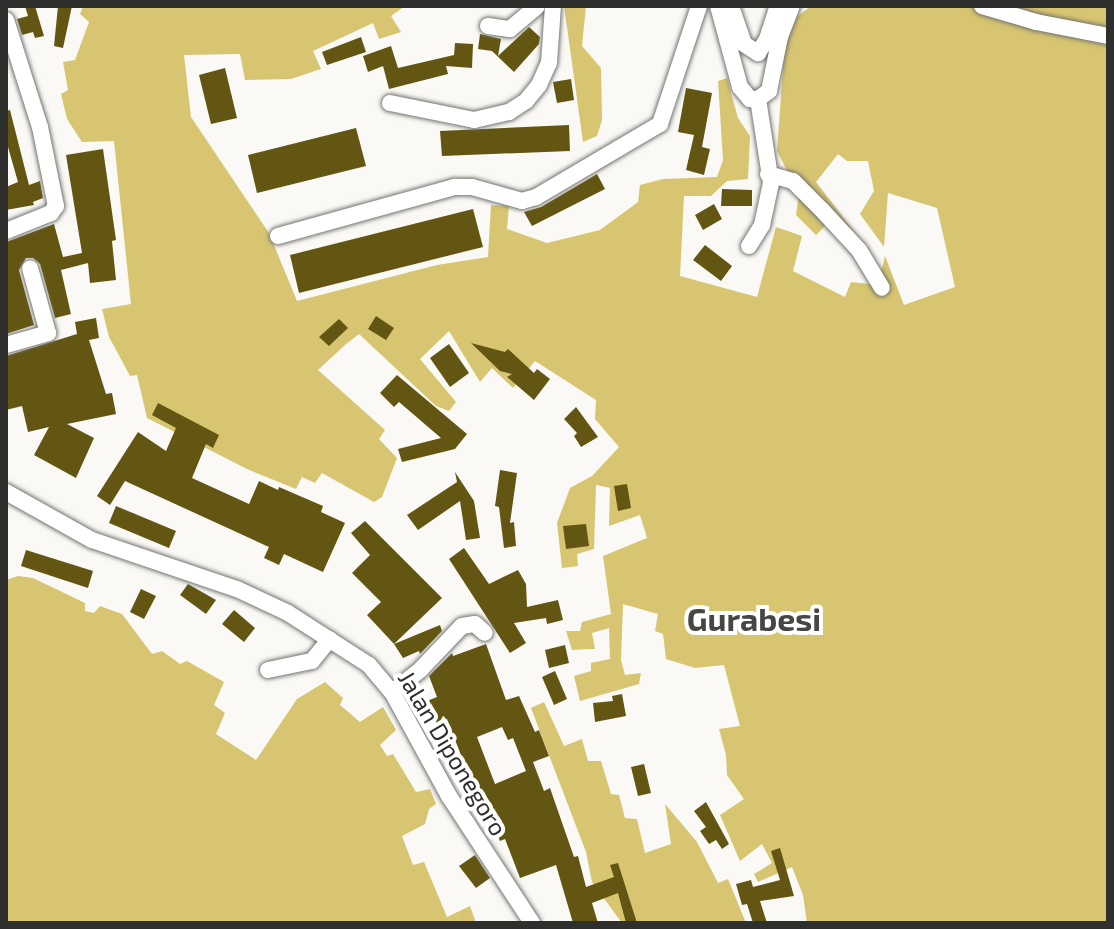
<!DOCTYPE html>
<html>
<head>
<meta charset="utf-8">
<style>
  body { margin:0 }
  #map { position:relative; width:1114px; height:929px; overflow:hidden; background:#faf9f5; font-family:"Exo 2",sans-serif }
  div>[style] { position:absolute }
  .forest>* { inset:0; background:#d7c571 }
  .building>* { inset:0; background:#635612 }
  .roads { filter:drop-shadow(0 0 2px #747470) drop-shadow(0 0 2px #747470) }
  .minor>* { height:16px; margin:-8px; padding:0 8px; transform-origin:8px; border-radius:8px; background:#fff }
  span { translate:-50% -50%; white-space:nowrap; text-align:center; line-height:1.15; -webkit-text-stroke:8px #fff; paint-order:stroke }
  .street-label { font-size:24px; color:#2f2f2d }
  .district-label { font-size:32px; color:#474643; font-weight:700 }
  .frame { position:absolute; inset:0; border:8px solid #2f2f2d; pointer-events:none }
</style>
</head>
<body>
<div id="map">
  <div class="forest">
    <div style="clip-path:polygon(83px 6px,405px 6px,391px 16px,401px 32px,379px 39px,373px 23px,313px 51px,321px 69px,291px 79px,245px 80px,240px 54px,184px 55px,191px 117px,269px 233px,297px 301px,437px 265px,488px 257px,491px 205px,509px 206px,507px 229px,547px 243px,600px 230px,638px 202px,640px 185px,663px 179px,717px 177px,723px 160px,718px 81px,727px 78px,738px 118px,750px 136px,748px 179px,727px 181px,711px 196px,684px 196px,680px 276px,757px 297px,776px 227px,802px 236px,793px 271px,845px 297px,851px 282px,878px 285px,885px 256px,904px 305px,955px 287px,937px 208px,888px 193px,884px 247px,860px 214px,874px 191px,868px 161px,847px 161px,838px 154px,816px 182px,853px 230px,830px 221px,816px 235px,796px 215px,799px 194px,777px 151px,786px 25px,811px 6px,1108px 6px,1108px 923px,807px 923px,803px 895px,792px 867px,758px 882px,754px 874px,772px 863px,762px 844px,740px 861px,720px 815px,744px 799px,727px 775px,726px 755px,719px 729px,740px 726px,724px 665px,695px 668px,666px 659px,663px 634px,655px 631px,658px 614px,623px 604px,621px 660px,625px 675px,641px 673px,639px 684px,580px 701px,574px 676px,591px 671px,591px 663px,610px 659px,609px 628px,592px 633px,595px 649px,589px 649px,572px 650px,566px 631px,580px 631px,582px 622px,611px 614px,603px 556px,647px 538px,640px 515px,609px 526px,610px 488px,596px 485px,594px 549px,577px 554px,578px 566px,562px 568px,557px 523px,570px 488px,592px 476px,619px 447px,595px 419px,596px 400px,535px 361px,513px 388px,492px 368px,480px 382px,449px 331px,420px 359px,456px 402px,449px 411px,436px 406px,359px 334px,345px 345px,318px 370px,385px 430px,379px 439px,397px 458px,382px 497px,374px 502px,322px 473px,315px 483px,302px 477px,296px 489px,249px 470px,147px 418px,137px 375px,130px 376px,109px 337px,102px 309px,131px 304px,114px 141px,82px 142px,67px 119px,61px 94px,68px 90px,63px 62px,75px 60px,89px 22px,80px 14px)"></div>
    <div style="clip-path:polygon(564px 6px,586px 6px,582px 46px,601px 68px,602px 120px,597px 136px,583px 142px)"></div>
    <div style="clip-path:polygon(18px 576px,33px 578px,85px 603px,85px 611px,94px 613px,100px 606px,122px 614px,152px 654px,162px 651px,180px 664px,187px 661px,224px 682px,214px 705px,225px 713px,216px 734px,256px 760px,297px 699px,325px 682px,343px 698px,340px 705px,360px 722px,383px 707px,396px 730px,380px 745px,387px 756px,393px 754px,416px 792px,430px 789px,436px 804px,429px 809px,425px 824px,402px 836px,413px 865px,424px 862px,447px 917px,470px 906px,476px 923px,6px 923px,6px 580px)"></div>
    <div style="clip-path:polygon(544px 702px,564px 746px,582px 739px,588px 761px,601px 761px,611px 794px,619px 795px,625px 818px,637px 819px,645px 853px,671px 844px,665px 804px,697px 842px,718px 883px,728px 879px,746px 923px,622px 923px,592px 882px,586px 852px,531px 708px)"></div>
  </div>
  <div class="building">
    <div style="clip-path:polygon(25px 6px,35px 6px,44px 36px,35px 38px,33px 32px,22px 35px,17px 19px,28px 16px)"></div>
    <div style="clip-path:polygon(58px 6px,72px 6px,63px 48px,54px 46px)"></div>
    <div style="clip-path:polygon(529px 27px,540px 37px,539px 44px,514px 72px,492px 51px,478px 49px,480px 34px,501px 39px,498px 56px)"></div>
    <div style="clip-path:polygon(361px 37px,366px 52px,327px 65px,322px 52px)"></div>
    <div style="clip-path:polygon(455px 43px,473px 44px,472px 68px,446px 66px,448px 74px,389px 89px,383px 66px,368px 72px,363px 56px,391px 46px,398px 68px,454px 55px)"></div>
    <div style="clip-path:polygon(225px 68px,237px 118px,211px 124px,199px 75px)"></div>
    <div style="clip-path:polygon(571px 79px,574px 100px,557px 103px,553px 82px)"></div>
    <div style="clip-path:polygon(686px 88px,712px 93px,702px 147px,710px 149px,704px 175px,686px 170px,694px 135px,678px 132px)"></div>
    <div style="clip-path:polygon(10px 110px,29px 185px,40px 181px,43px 198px,33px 202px,34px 205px,6px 210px,6px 187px,18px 182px,6px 140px,6px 111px)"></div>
    <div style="clip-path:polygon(569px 125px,570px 151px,442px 156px,440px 131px)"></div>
    <div style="clip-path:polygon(356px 128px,366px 166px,257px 193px,248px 155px)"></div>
    <div style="clip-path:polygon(103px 149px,116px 240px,112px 241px,116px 280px,90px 283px,88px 263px,61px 270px,71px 314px,55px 318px,40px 264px,33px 258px,26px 258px,19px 270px,34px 325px,6px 334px,6px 242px,54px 224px,63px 257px,82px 253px,66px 155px)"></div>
    <div style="clip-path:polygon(597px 174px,605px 189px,532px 226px,524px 212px,541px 207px)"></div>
    <div style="clip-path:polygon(722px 189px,752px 190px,752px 206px,721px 206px)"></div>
    <div style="clip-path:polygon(714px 204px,722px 219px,703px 230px,695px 215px)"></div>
    <div style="clip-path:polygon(473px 209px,483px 247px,299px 293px,290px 255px)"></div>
    <div style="clip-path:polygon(705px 245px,732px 266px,721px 281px,693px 260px)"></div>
    <div style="clip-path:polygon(376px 316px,394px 328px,386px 340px,368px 329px)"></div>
    <div style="clip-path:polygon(96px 318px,99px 338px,89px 340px,106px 394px,112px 393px,116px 414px,67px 424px,94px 438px,76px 478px,34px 455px,49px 427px,28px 432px,22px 406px,6px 410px,6px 356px,77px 334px,75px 322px)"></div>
    <div style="clip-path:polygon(339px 319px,348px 328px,329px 346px,319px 337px)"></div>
    <div style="clip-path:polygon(471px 343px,505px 352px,508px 349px,534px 373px,537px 369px,550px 379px,534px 400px,507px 377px,512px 374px,500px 371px)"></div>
    <div style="clip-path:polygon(449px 344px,469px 373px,450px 387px,430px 358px)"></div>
    <div style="clip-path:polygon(397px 375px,467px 434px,455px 449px,402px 462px,398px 449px,441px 438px,399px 402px,394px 407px,380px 393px)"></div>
    <div style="clip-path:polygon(158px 403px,219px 435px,213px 448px,206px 444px,192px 478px,249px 504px,259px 481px,278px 490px,279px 487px,323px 506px,321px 512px,345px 523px,323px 572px,284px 554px,279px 565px,264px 558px,269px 547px,125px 481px,110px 505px,97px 496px,138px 432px,166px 451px,176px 428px,152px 415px)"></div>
    <div style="clip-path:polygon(576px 407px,598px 437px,581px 447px,574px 436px,577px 433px,564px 419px)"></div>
    <div style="clip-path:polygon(500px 470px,517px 473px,510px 523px,514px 522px,516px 546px,504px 548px,499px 507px,495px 506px)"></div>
    <div style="clip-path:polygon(455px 472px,474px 501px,480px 538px,466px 540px,460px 501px,418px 530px,407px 515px,457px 482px)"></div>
    <div style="clip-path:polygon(627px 484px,631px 508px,618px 511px,614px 486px)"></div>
    <div style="clip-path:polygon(116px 506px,176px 531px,169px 548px,109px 523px)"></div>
    <div style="clip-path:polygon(365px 521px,442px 598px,394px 644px,367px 615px,381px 602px,352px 573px,370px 555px,351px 533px)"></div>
    <div style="clip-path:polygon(586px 524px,589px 546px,566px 549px,563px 526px)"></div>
    <div style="clip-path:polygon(464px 548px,489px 584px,518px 570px,526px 584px,527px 607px,558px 600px,563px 620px,547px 624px,546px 618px,514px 623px,526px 643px,510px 653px,449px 559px)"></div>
    <div style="clip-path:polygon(26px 550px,93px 571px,88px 588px,21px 566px)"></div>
    <div style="clip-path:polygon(188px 584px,216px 600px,206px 614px,180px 595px)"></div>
    <div style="clip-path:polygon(141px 589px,156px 596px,144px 619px,130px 612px)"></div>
    <div style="clip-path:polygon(234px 610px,255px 628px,244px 642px,222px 624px)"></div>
    <div style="clip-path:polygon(440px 625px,442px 631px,420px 654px,419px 651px,403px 658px,394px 644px)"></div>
    <div style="clip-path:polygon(evenodd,486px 644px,506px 700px,519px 696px,535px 732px,539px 730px,549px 756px,533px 762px,544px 791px,550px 788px,574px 857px,578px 856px,586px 887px,614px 877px,610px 865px,618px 863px,637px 923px,626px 923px,618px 893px,592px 903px,598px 923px,573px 923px,556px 865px,520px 878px,505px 839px,500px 841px,487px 811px,483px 812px,447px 719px,437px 724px,427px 701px,437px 697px,429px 676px,452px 653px,453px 656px,486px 644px,502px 727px,508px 740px,513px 738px,526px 771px,495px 784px,477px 737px,502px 727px)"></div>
    <div style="clip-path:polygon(565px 645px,569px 663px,549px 668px,545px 650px)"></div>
    <div style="clip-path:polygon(555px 671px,567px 699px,554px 705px,542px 677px)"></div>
    <div style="clip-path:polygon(622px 694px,626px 716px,595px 722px,593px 703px,613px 701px,612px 696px)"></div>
    <div style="clip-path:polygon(644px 764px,651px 793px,638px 796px,631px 767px)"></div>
    <div style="clip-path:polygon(706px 802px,729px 844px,722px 849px,716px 840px,709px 844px,700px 831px,706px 827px,694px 811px)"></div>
    <div style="clip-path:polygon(780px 848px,794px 896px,760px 901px,767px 923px,753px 923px,747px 904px,742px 905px,736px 884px,751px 880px,753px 887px,780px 880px,771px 851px)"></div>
    <div style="clip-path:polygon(475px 855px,490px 878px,476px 888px,459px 866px)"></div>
  </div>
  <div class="roads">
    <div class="minor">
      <div style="left:718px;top:6px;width:84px;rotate:74.8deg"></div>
      <div style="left:740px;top:87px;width:16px;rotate:50deg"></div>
      <div style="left:750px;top:99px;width:8px"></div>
      <div style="left:758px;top:99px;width:14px;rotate:-36deg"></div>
      <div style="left:769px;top:91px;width:55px;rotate:-78.5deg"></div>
      <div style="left:780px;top:37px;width:33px;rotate:-69deg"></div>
      <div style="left:731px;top:6px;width:40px;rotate:71.1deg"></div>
      <div style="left:744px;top:44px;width:17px;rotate:33deg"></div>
      <div style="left:758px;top:53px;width:17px;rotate:-57deg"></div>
      <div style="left:767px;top:39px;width:35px;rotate:-72deg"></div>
      <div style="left:982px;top:6px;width:56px;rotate:16.5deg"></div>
      <div style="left:1036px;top:22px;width:73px;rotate:11deg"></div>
      <div style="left:6px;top:20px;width:112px;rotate:72.4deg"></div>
      <div style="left:40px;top:127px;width:81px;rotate:78.6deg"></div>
      <div style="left:56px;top:206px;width:9px;rotate:126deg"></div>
      <div style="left:51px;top:213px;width:48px;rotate:158.2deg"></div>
      <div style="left:488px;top:26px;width:22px;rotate:8deg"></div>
      <div style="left:510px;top:29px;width:35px;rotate:-40deg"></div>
      <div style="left:390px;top:103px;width:86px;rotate:11.4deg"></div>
      <div style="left:474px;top:120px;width:36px;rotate:-13deg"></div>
      <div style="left:509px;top:112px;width:20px;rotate:-33deg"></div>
      <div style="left:526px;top:101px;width:21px;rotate:-51deg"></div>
      <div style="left:539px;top:85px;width:24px;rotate:-66deg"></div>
      <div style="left:549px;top:63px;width:57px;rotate:-86deg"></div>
      <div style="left:768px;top:174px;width:26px;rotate:16deg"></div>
      <div style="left:793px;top:181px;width:40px;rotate:45deg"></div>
      <div style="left:821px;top:209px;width:56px;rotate:47.2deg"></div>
      <div style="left:859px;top:250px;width:44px;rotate:58.8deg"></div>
      <div style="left:278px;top:236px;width:184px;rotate:-15.5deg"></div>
      <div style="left:455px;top:187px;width:17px"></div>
      <div style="left:472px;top:187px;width:52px;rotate:15.6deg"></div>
      <div style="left:522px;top:201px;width:15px;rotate:-16deg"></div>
      <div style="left:536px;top:197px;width:144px;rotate:-30.5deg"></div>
      <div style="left:660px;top:124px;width:124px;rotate:-71.7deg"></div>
      <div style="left:749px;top:246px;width:25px;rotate:-58deg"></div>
      <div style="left:762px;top:225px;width:43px;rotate:-77.9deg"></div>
      <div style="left:771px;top:183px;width:85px;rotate:-98.8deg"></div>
      <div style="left:6px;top:345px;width:44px;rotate:-15.9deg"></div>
      <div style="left:48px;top:333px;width:67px;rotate:-105.5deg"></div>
      <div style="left:6px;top:492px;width:98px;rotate:29.2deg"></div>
      <div style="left:92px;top:540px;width:153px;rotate:18.7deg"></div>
      <div style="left:237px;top:589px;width:56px;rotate:25.2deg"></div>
      <div style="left:288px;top:613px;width:96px;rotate:32.7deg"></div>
      <div style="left:369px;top:665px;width:35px;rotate:50deg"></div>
      <div style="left:392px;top:692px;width:119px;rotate:61.3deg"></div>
      <div style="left:449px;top:796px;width:152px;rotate:56.8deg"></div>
      <div style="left:268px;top:670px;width:45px;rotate:-11.6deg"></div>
      <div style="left:312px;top:661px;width:28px;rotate:-51deg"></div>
      <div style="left:392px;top:692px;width:37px;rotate:-38deg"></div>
      <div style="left:421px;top:669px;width:59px;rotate:-46.4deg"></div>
      <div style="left:462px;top:626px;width:13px;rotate:-9deg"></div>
      <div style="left:475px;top:624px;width:13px;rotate:42deg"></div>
    </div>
  </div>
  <div class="street-label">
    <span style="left:453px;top:753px;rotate:59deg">Jalan Diponegoro</span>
  </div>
  <div class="district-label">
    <span style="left:754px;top:618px">Gurabesi</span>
  </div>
  <div class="frame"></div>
</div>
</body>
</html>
